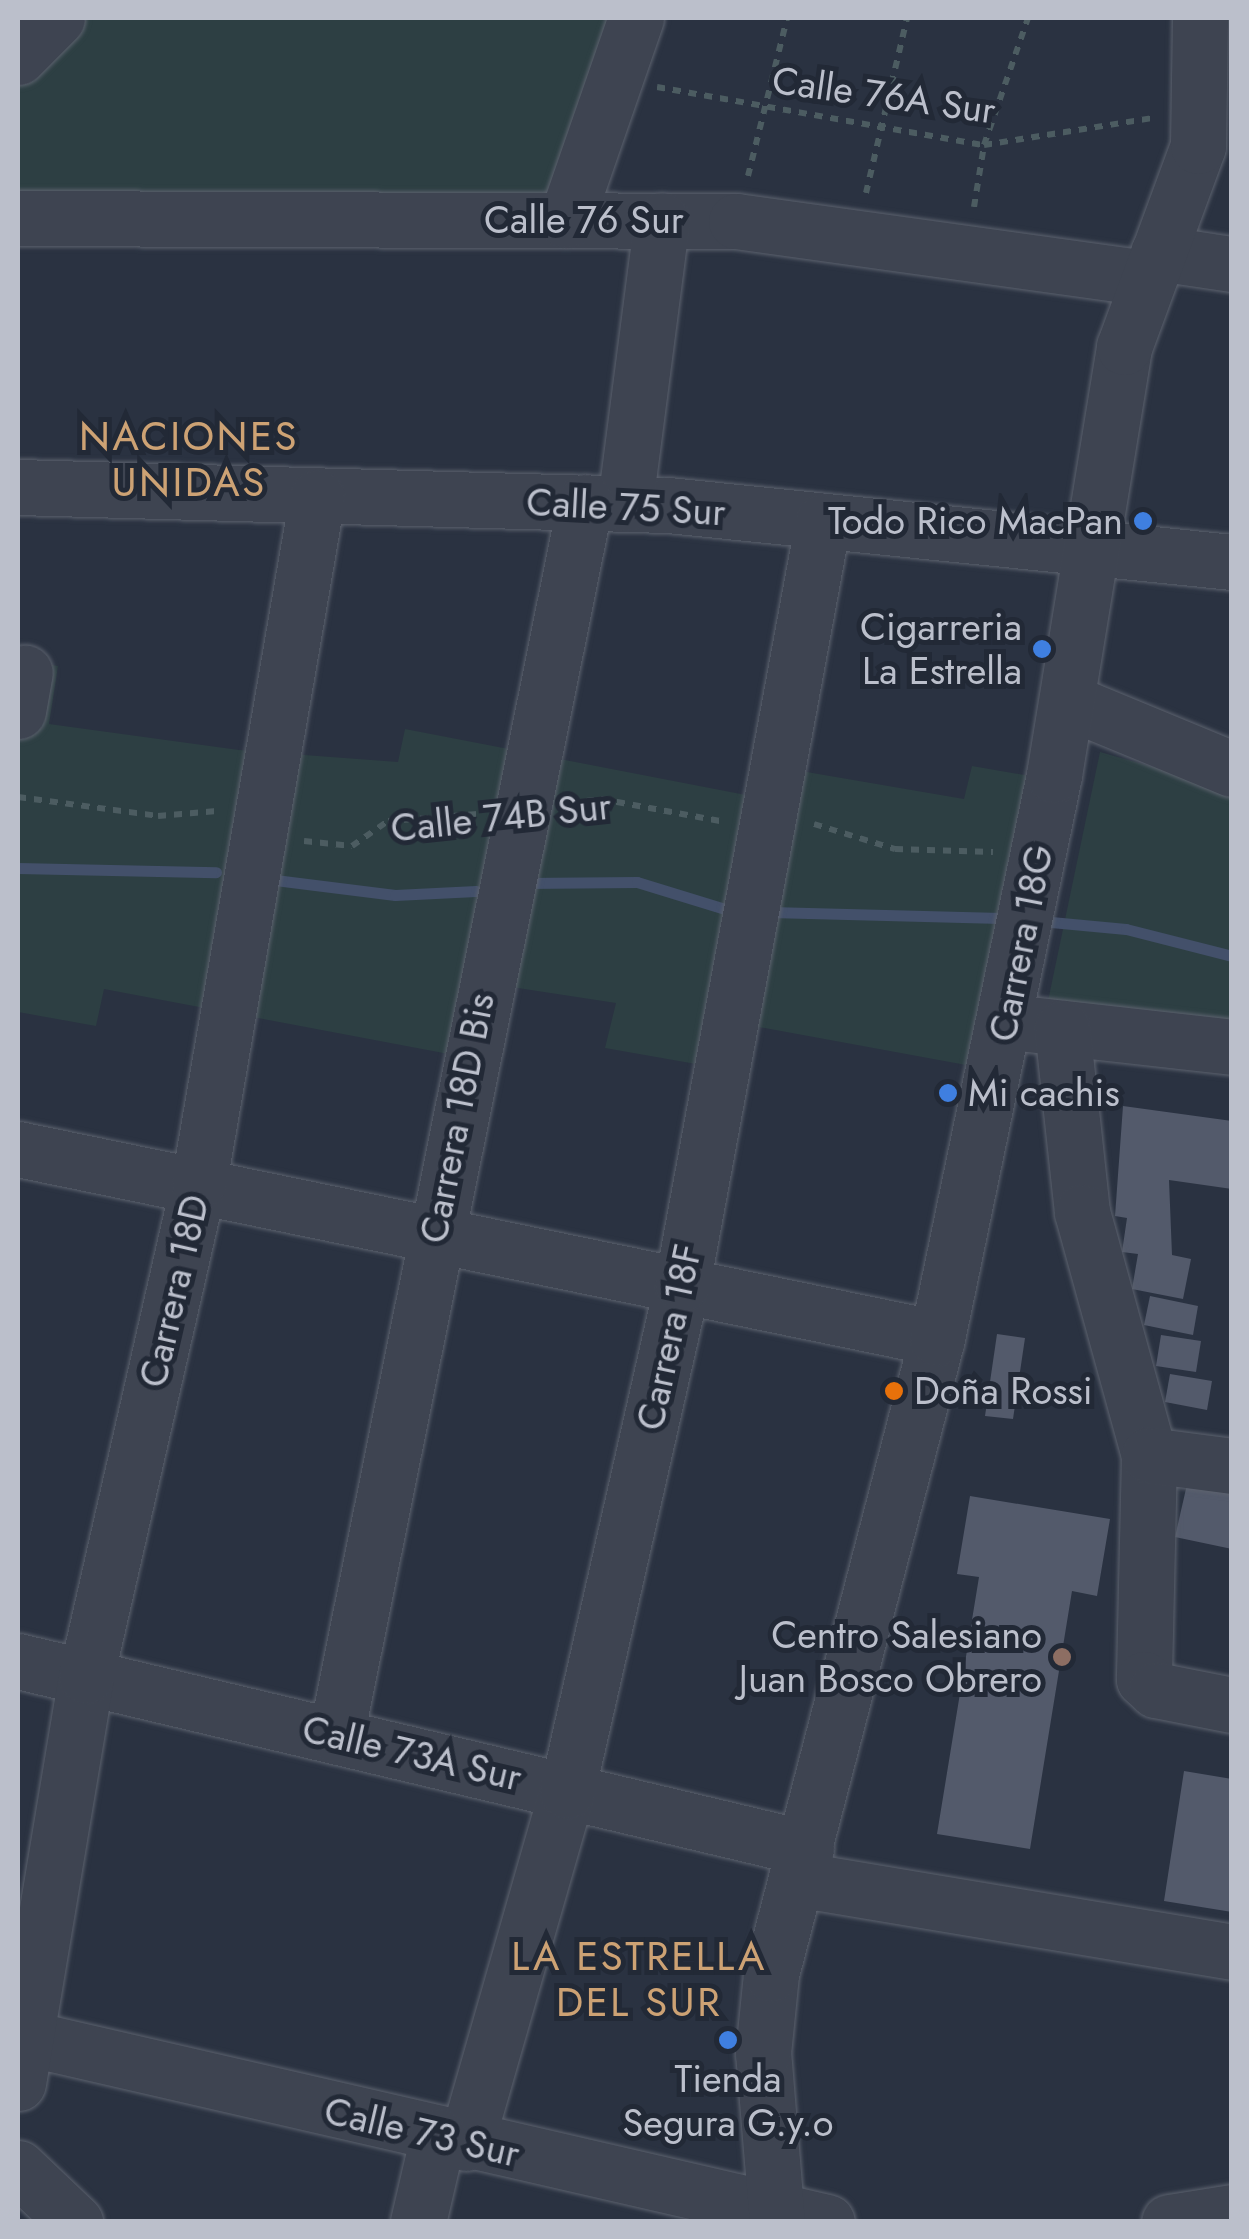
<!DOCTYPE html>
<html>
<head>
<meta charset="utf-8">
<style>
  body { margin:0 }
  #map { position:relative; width:1249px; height:2239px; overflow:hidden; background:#2a3241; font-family:Jost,sans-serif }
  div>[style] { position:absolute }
  .green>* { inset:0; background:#2d3f43 }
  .stream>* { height:11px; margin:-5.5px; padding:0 5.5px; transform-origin:5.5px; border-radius:5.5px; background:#43506a }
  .building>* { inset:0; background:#535a6b }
  .path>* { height:6px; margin-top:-3px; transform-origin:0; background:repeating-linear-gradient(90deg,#4c5c61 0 8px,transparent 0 16px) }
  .roads { filter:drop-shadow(0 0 2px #5c626e) drop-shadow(0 0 2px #5c626e) }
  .minor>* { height:55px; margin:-27.5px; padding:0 27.5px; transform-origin:27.5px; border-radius:27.5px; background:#3e4451 }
  .dots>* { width:28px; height:28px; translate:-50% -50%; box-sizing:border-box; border:5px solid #222936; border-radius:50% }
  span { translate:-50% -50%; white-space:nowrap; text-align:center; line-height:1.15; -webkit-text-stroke:10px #222936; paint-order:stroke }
  .street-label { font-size:38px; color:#bbbfcb }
  .poi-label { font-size:38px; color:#bbbfcb }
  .right { translate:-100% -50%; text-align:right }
  .left { translate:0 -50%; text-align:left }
  .neighbourhood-label { font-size:40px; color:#cda274; letter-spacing:2.5px }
  .frame { position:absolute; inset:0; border:20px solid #bbbfcb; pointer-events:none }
</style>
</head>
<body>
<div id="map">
  <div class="green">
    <div style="clip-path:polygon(18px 18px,607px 18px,557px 205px,18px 199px)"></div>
    <div style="clip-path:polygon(18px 659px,58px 666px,49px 724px,239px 750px,398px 762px,405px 729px,787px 803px,795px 770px,964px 799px,972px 766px,1030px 776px,966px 1065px,759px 1027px,747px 1073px,605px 1048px,616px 1003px,504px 986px,491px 1062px,104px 989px,96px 1026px,18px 1012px)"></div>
    <div style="clip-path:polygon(1100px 752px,1231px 789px,1231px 1025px,1048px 1001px)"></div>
  </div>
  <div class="stream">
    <div style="left:18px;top:868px;width:198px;rotate:1.2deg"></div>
    <div style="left:267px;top:879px;width:129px;rotate:7.1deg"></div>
    <div style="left:395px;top:895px;width:81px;rotate:-2.8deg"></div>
    <div style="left:525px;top:883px;width:112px;rotate:-0.5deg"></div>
    <div style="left:637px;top:882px;width:92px;rotate:17.1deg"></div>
    <div style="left:770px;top:912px;width:231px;rotate:1.5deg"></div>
    <div style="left:1051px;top:922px;width:75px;rotate:5.3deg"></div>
    <div style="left:1126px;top:929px;width:109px;rotate:14.3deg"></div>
  </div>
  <div class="building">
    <div style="clip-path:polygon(1123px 1106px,1232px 1121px,1232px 1189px,1169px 1180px,1172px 1255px,1191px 1259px,1183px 1299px,1132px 1289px,1138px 1254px,1122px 1252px,1127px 1218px,1115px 1216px)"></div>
    <div style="clip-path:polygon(1150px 1296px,1198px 1306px,1193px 1335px,1144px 1325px)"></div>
    <div style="clip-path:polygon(997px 1334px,1025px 1338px,1013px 1419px,985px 1416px)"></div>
    <div style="clip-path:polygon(1161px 1335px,1201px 1341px,1196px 1372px,1156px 1366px)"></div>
    <div style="clip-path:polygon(1170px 1374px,1212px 1381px,1207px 1410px,1165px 1402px)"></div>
    <div style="clip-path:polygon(1188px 1480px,1232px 1490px,1232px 1549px,1175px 1537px)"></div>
    <div style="clip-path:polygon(970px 1496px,1110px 1519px,1097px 1596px,1072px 1591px,1030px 1849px,937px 1834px,979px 1577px,957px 1574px)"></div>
    <div style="clip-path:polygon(1184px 1771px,1232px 1779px,1232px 1912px,1164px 1901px)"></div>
  </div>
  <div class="path">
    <div style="left:657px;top:87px;width:332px;rotate:10.1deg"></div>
    <div style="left:984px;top:145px;width:170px;rotate:-9.1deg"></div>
    <div style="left:748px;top:176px;width:163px;rotate:-76.1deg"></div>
    <div style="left:866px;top:193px;width:180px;rotate:-76.8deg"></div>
    <div style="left:974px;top:207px;width:63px;rotate:-80.8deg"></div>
    <div style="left:984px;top:145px;width:134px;rotate:-70.9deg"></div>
    <div style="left:18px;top:797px;width:141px;rotate:7.7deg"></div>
    <div style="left:158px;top:816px;width:59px;rotate:-4.8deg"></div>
    <div style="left:570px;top:803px;width:31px;rotate:-7deg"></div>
    <div style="left:601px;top:799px;width:121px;rotate:10.5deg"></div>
    <div style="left:814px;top:824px;width:85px;rotate:17.2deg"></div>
    <div style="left:895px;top:849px;width:98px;rotate:1.8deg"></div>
    <div style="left:304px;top:841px;width:48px;rotate:5.9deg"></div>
    <div style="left:352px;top:846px;width:44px;rotate:-34.8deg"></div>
    <div style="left:388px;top:821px;width:90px;rotate:-4.4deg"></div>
  </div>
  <div class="roads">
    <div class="minor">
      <div style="left:18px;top:57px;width:55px;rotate:-45deg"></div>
      <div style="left:18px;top:218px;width:718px;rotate:0.24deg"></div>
      <div style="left:736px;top:221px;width:414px;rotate:7.9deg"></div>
      <div style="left:566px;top:220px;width:214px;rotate:-70.9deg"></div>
      <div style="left:1158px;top:253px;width:75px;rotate:8.5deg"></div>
      <div style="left:18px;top:487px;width:650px;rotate:1.59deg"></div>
      <div style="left:668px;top:505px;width:567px;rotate:5.77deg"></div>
      <div style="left:625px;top:503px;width:285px;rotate:-82.6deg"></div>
      <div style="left:1067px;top:701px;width:178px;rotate:22.4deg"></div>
      <div style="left:18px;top:711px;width:39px;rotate:-80deg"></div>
      <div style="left:1028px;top:1024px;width:205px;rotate:6.4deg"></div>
      <div style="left:1062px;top:1028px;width:185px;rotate:83.8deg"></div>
      <div style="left:1082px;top:1212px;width:252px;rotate:74.6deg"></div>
      <div style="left:1149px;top:1455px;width:224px;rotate:91.3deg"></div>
      <div style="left:1144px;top:1679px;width:16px;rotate:43deg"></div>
      <div style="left:1156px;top:1690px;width:77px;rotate:11.2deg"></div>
      <div style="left:18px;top:1149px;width:938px;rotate:11.62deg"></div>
      <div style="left:1149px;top:1455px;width:84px;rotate:7.5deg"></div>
      <div style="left:18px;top:1661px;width:810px;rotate:13.35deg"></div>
      <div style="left:336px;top:1735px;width:1258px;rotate:-78.58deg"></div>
      <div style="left:796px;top:1879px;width:442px;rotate:9.5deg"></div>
      <div style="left:18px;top:2036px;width:830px;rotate:12.95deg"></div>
      <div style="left:18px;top:2083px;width:413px;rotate:-80.5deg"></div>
      <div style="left:86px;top:1676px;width:508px;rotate:-77.14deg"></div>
      <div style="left:199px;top:1181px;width:694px;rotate:-80.21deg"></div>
      <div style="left:466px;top:2143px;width:366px;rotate:-74deg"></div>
      <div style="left:567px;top:1791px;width:520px;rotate:-77.22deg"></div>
      <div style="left:682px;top:1284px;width:776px;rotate:-79.53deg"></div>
      <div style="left:18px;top:2168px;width:79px;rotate:43.5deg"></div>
      <div style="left:418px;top:2222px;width:88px;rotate:-76.9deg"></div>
      <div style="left:777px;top:2222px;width:170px;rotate:-94.7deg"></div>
      <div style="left:763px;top:2053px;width:79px;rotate:-84.2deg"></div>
      <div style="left:771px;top:1974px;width:657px;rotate:-75.37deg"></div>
      <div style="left:937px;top:1338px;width:575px;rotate:-78.26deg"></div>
      <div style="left:1054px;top:775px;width:434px;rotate:-80.7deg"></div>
      <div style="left:1124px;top:347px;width:214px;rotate:-69.8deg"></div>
      <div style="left:1198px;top:146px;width:128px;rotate:-89.1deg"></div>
      <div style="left:1169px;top:2222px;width:64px;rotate:-9deg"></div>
    </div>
  </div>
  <div class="dots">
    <div style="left:1143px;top:521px;background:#3f7fe0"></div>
    <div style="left:1042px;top:649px;background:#3f7fe0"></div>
    <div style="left:948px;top:1093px;background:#3f7fe0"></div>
    <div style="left:894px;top:1391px;background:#e8710a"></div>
    <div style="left:1062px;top:1657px;background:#8d6e63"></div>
    <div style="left:728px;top:2040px;background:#3f7fe0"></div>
  </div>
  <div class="street-label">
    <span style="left:884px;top:95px;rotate:8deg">Calle 76A Sur</span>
    <span style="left:584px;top:220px">Calle 76 Sur</span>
    <span style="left:626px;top:507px;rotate:3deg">Calle 75 Sur</span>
    <span style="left:501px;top:817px;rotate:-6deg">Calle 74B Sur</span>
    <span style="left:1021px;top:943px;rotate:-79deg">Carrera 18G</span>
    <span style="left:457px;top:1118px;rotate:-79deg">Carrera 18D Bis</span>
    <span style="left:174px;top:1291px;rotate:-77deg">Carrera 18D</span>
    <span style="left:669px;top:1337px;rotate:-78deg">Carrera 18F</span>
    <span style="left:412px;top:1753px;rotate:13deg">Calle 73A Sur</span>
    <span style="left:422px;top:2132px;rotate:13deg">Calle 73 Sur</span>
  </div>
  <div class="poi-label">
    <span class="right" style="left:1123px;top:521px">Todo Rico MacPan</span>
    <span class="right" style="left:1022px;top:649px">Cigarreria<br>La Estrella</span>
    <span class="left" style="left:968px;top:1093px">Mi cachis</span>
    <span class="left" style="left:914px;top:1391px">Doña Rossi</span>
    <span class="right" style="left:1042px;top:1657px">Centro Salesiano<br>Juan Bosco Obrero</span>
    <span style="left:728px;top:2101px">Tienda<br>Segura G.y.o</span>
  </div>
  <div class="neighbourhood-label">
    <span style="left:189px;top:459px">NACIONES<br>UNIDAS</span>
    <span style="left:639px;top:1979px">LA ESTRELLA<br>DEL SUR</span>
  </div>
  <div class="frame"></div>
</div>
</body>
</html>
